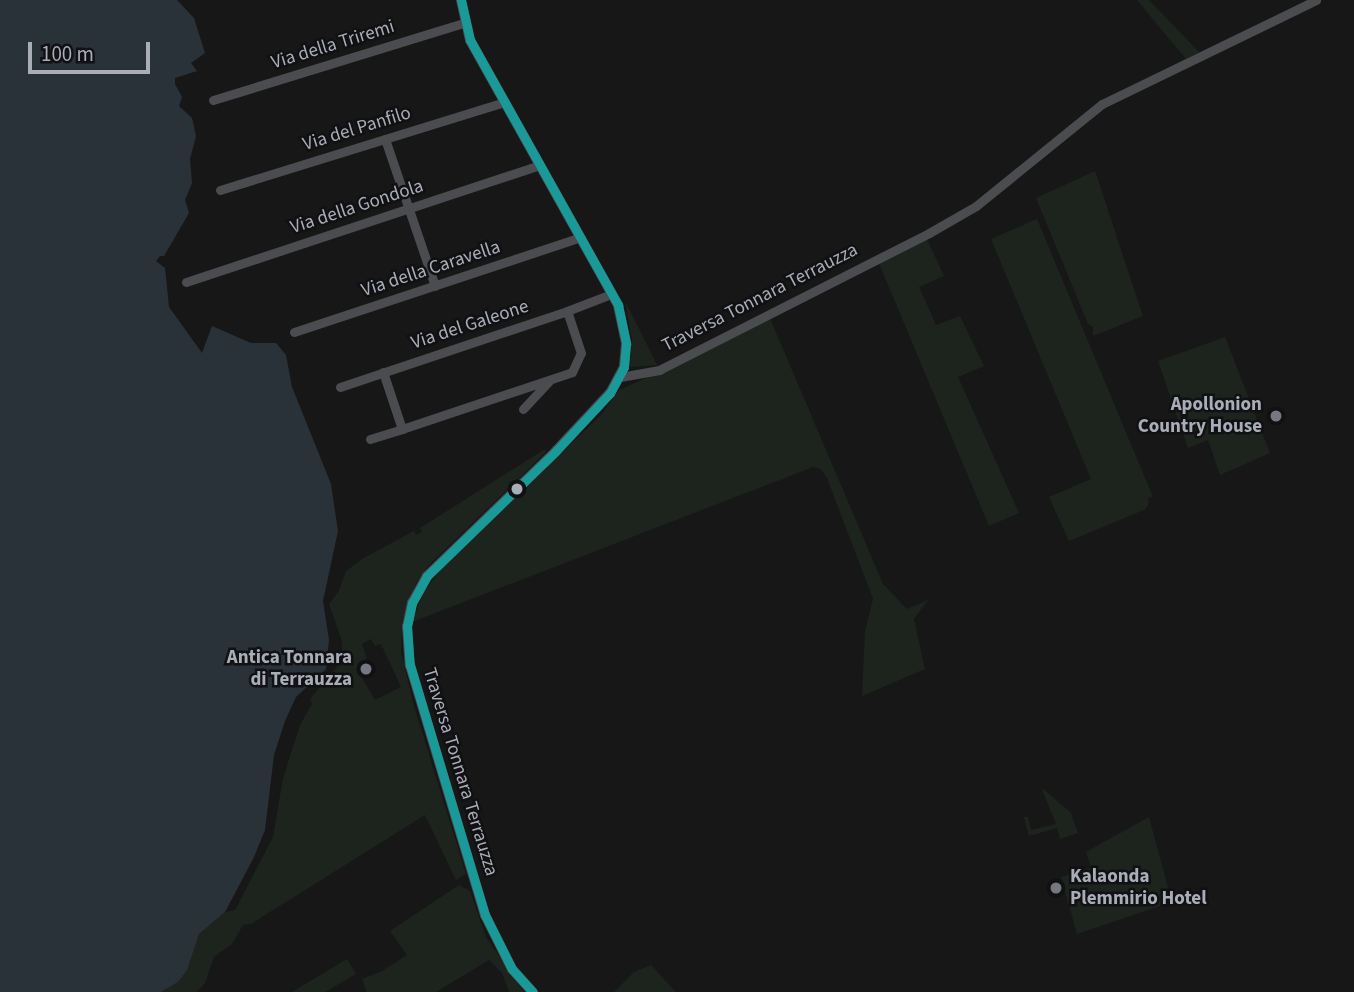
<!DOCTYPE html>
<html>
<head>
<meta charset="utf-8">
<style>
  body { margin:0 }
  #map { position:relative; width:1354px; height:992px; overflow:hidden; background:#171717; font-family:"Source Sans 3",sans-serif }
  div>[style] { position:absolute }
  .green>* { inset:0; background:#1d241e }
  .water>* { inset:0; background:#2a3239 }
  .minor>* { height:9px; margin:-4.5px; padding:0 4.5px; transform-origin:4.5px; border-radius:4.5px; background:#4b4c50 }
  .tertiary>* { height:10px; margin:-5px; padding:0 5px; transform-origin:5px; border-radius:5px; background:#4b4c50 }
  .bus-1>* { height:9px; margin:-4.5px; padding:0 4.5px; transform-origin:4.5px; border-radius:4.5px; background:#1a9999 }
  .dots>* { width:19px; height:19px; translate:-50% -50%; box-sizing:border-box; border:4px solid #111113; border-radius:50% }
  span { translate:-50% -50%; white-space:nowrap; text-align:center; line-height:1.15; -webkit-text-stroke:5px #111113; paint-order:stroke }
  .street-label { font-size:19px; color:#a8adb8 }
  .poi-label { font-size:19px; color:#a8adb8; font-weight:700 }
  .right { translate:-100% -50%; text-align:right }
  .left { translate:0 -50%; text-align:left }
  .scale { position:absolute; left:28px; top:42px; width:122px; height:32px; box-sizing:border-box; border:4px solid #a8adb8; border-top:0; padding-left:9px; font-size:21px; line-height:24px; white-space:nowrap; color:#a8adb8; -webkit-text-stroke:5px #111113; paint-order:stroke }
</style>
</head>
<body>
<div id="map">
  <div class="green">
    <div style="clip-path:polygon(1137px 0,1149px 0,1199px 52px,1186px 59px)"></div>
    <div style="clip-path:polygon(1095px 171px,1143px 316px,1093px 336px,1093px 327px,1088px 324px,1036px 198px)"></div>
    <div style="clip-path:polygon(1037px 219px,1153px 497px,1148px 498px,1149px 504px,1144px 510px,1069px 541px,1049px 497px,1091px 479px,991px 239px)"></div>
    <div style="clip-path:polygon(926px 237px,944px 276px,919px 287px,936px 325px,960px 316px,984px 366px,958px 377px,1019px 513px,989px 526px,878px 261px)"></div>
    <div style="clip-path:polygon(625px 301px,657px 365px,630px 367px,632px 340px)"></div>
    <div style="clip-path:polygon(769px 316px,883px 584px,907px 609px,928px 600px,914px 619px,925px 669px,862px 696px,865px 631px,873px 599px,827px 478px,821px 469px,813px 467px,412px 622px,423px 593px,441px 569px,601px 415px,619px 390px,667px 369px)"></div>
    <div style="clip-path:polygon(1225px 337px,1270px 453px,1220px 475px,1208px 440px,1188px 448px,1158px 361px)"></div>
    <div style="clip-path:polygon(evenodd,545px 449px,546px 452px,430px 564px,416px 583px,402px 621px,401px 652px,414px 706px,466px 874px,456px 880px,425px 815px,251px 924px,243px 925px,232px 944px,214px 957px,205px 983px,197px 992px,161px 992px,178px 982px,186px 970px,199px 934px,225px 912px,235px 910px,273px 837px,283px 778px,300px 725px,312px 704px,310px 699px,337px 667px,342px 656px,342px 641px,329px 604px,339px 591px,346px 571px,362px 559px,414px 531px,416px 535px,422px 532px,420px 528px,545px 449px,371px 639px,375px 646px,381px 644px,401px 687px,375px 700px,357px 670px,368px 662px,362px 644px,371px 639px)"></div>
    <div style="clip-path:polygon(1041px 787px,1071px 813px,1078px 833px,1060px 839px,1057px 828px,1029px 836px,1024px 817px,1028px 817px,1031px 830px,1056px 824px)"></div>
    <div style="clip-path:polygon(1149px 817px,1172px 902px,1077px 934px,1061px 877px,1091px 868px,1086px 852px)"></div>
    <div style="clip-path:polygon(459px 885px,470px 891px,486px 937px,524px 992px,509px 992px,502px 973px,489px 960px,436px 992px,367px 992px,362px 979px,382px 971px,407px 955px,390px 931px)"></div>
    <div style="clip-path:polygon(347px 959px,356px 974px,325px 992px,292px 992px)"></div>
    <div style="clip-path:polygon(651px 965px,676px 992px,614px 992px,634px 972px)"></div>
  </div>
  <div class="water">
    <div style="clip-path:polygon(0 0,177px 0,194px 18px,205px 53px,191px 63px,197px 71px,175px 78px,175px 84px,182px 97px,179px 106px,192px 118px,196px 136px,190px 159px,192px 183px,185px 200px,189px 213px,164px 256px,160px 256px,156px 261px,165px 268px,169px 307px,202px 353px,212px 326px,251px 343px,276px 343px,286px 355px,292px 387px,331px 484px,338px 531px,323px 601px,329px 640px,326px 669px,296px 697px,285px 721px,274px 755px,265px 830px,254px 857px,225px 912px,199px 934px,187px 970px,178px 982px,161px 992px,0 992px)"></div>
  </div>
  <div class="minor">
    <div style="left:213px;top:100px;width:262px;rotate:-17.1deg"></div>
    <div style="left:385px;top:139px;width:155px;rotate:71.2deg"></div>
    <div style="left:220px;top:190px;width:297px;rotate:-17.2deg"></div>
    <div style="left:186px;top:282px;width:372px;rotate:-18.3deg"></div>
    <div style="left:294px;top:332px;width:300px;rotate:-18.3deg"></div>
    <div style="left:383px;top:372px;width:60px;rotate:71.6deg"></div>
    <div style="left:402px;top:429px;width:179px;rotate:-18.5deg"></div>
    <div style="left:572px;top:372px;width:21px;rotate:-65deg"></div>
    <div style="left:581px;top:353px;width:44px;rotate:-108.4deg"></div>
    <div style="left:620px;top:377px;width:40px;rotate:-10deg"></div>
    <div style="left:659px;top:370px;width:303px;rotate:-26.9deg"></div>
    <div style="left:929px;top:233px;width:54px;rotate:-29.9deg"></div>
    <div style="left:976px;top:206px;width:162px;rotate:-39deg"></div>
    <div style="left:1102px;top:104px;width:238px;rotate:-25.9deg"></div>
    <div style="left:340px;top:387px;width:239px;rotate:-18.5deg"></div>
    <div style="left:567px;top:311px;width:47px;rotate:-21.1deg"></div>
    <div style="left:523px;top:409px;width:38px;rotate:-47deg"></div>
    <div style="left:370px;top:439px;width:34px;rotate:-17deg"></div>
  </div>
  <div class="tertiary">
    <div style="left:461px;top:0;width:41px;rotate:77.3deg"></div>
    <div style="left:470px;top:40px;width:304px;rotate:60.8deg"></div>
    <div style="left:618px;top:305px;width:40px;rotate:78deg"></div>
    <div style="left:626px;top:344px;width:23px;rotate:95deg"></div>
    <div style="left:624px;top:367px;width:30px;rotate:118deg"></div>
    <div style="left:610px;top:393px;width:79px;rotate:133deg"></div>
    <div style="left:556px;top:451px;width:180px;rotate:135.9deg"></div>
    <div style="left:427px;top:576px;width:31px;rotate:119deg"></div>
    <div style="left:412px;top:603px;width:24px;rotate:102deg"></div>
    <div style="left:407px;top:626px;width:39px;rotate:86deg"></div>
    <div style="left:410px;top:665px;width:261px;rotate:73.3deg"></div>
    <div style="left:485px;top:915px;width:60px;rotate:63.4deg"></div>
    <div style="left:512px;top:969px;width:31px;rotate:48deg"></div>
  </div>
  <div class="bus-1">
    <div style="left:461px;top:0;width:41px;rotate:77.3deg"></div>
    <div style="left:470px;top:40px;width:304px;rotate:60.8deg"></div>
    <div style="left:618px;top:305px;width:40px;rotate:78deg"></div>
    <div style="left:626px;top:344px;width:23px;rotate:95deg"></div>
    <div style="left:624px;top:367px;width:30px;rotate:118deg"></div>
    <div style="left:610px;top:393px;width:79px;rotate:133deg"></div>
    <div style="left:556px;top:451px;width:180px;rotate:135.9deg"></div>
    <div style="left:427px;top:576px;width:31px;rotate:119deg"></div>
    <div style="left:412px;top:603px;width:24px;rotate:102deg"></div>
    <div style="left:407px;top:626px;width:39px;rotate:86deg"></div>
    <div style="left:410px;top:665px;width:261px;rotate:73.3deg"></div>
    <div style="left:485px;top:915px;width:60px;rotate:63.4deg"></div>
    <div style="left:512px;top:969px;width:31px;rotate:48deg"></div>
  </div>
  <div class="dots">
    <div style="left:1276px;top:416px;background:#757880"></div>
    <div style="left:517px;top:489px;background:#a8adb8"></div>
    <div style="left:366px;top:669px;background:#757880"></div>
    <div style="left:1056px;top:888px;background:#757880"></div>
  </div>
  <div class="street-label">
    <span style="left:333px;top:45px;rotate:-17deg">Via della Triremi</span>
    <span style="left:357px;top:129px;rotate:-17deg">Via del Panfilo</span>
    <span style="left:357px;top:207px;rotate:-18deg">Via della Gondola</span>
    <span style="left:431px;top:269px;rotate:-18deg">Via della Caravella</span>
    <span style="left:760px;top:298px;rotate:-27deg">Traversa Tonnara Terrauzza</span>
    <span style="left:470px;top:325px;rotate:-18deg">Via del Galeone</span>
    <span style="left:460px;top:772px;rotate:73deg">Traversa Tonnara Terrauzza</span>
  </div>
  <div class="poi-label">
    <span class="right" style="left:1262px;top:416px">Apollonion<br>Country House</span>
    <span class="right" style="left:352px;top:669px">Antica Tonnara<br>di Terrauzza</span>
    <span class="left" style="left:1070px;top:888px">Kalaonda<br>Plemmirio Hotel</span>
  </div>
  <div class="scale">100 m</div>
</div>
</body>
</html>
